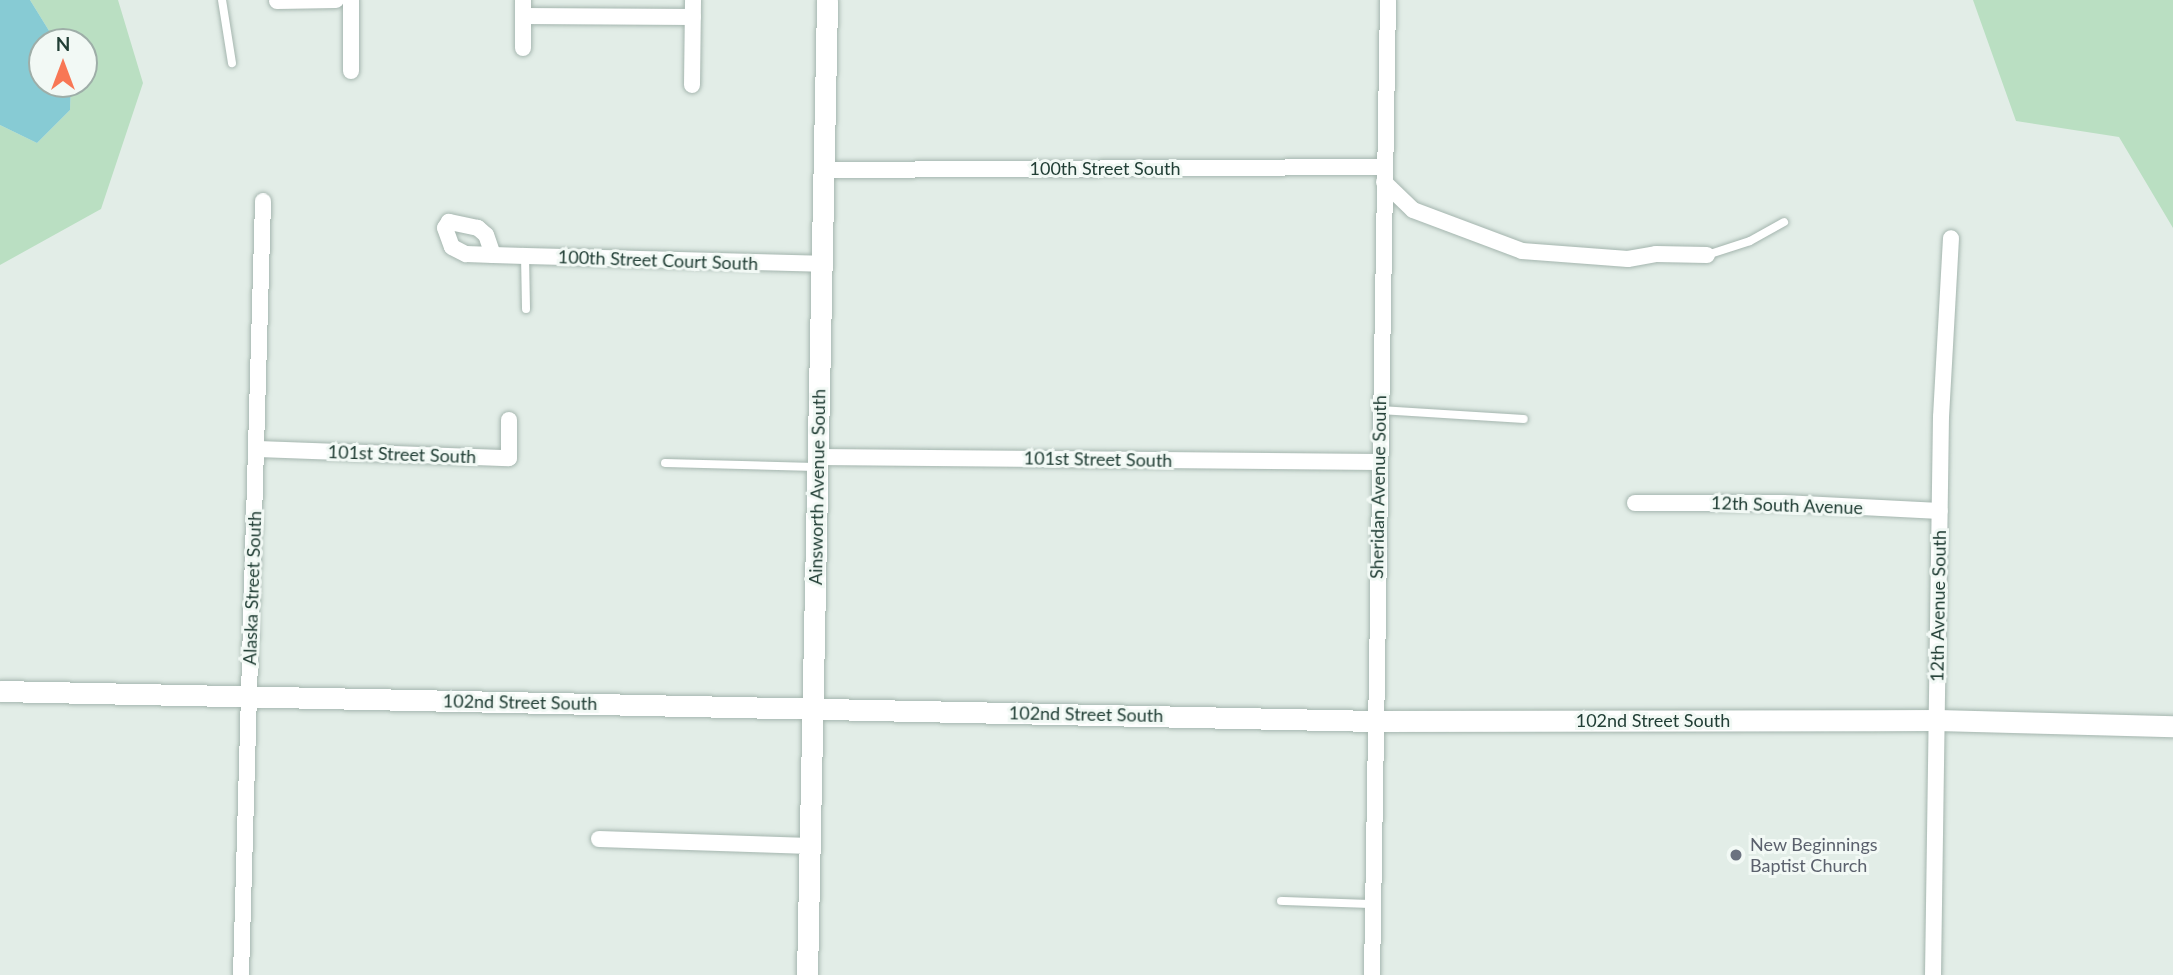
<!DOCTYPE html>
<html>
<head>
<meta charset="utf-8">
<style>
  body { margin:0 }
  #map { position:relative; width:2173px; height:975px; overflow:hidden; background:#e2ede7; font-family:Lato,sans-serif }
  div>[style] { position:absolute }
  .green>* { inset:0; background:#badfc2 }
  .water>* { inset:0; background:#87cbd4 }
  .roads { filter:drop-shadow(0 0 2px #a4b5ae) drop-shadow(0 0 2px #a4b5ae) }
  .lane>* { height:8px; margin:-4px; padding:0 4px; transform-origin:4px; border-radius:4px; background:#fff }
  .street>* { height:16px; margin:-8px; padding:0 8px; transform-origin:8px; border-radius:8px; background:#fff }
  .secondary>* { height:21px; margin:-10.5px; padding:0 10.5px; transform-origin:10.5px; border-radius:10.5px; background:#fff }
  .dots>* { width:19px; height:19px; translate:-50% -50%; box-sizing:border-box; border:4px solid #f2f9f5; border-radius:50% }
  span { translate:-50% -50%; white-space:nowrap; text-align:center; line-height:1.15; -webkit-text-stroke:6px #f2f9f5; paint-order:stroke }
  .street-label { font-size:18px; color:#213e35 }
  .worship-label { font-size:18px; color:#5b616d }
  .left { translate:0 -50%; text-align:left }
  .north { position:absolute; left:28px; top:28px; width:70px; height:70px; box-sizing:border-box; background:#f2f9f5; border:2px solid #9eaea8; border-radius:50%; rotate:0deg; font-size:19px; font-weight:700; line-height:28px; text-align:center; color:#213e35 }
  .north::after { content:''; display:block; margin:auto; width:24px; height:32px; background:#f87755; clip-path:polygon(50% 0,100% 100%,50% 72%,0 100%) }
</style>
</head>
<body>
<div id="map">
  <div class="green">
    <div style="clip-path:polygon(30px 0,118px 0,143px 83px,101px 209px,0 265px,0 125px,37px 143px,70px 110px,71px 84px,84px 84px,84px 42px,56px 42px)"></div>
    <div style="clip-path:polygon(1973px 0,2173px 0,2173px 228px,2119px 137px,2016px 121px)"></div>
  </div>
  <div class="water">
    <div style="clip-path:polygon(0 0,30px 0,56px 42px,42px 42px,42px 84px,71px 84px,70px 110px,37px 143px,0 125px)"></div>
  </div>
  <div class="roads">
    <div class="lane">
      <div style="left:222px;top:0;width:64px;rotate:81deg"></div>
      <div style="left:1707px;top:255px;width:45px;rotate:-18deg"></div>
      <div style="left:1750px;top:241px;width:39px;rotate:-29deg"></div>
      <div style="left:525px;top:256px;width:53px;rotate:88.9deg"></div>
      <div style="left:1380px;top:410px;width:144px;rotate:3.6deg"></div>
      <div style="left:665px;top:463px;width:150px;rotate:1.5deg"></div>
      <div style="left:1281px;top:901px;width:92px;rotate:1.9deg"></div>
    </div>
    <div class="street">
      <div style="left:351px;top:0;width:71px;rotate:90deg"></div>
      <div style="left:277px;top:1px;width:59px;rotate:-1deg"></div>
      <div style="left:523px;top:16px;width:170px;rotate:0.3deg"></div>
      <div style="left:523px;top:48px;width:48px;rotate:-90deg"></div>
      <div style="left:692px;top:85px;width:85px;rotate:-89.3deg"></div>
      <div style="left:825px;top:170px;width:560px;rotate:-0.31deg"></div>
      <div style="left:1384px;top:182px;width:40px;rotate:44deg"></div>
      <div style="left:1413px;top:210px;width:116px;rotate:20.6deg"></div>
      <div style="left:1522px;top:251px;width:106px;rotate:4.3deg"></div>
      <div style="left:1628px;top:259px;width:28px;rotate:-10deg"></div>
      <div style="left:1656px;top:254px;width:51px;rotate:1.1deg"></div>
      <div style="left:493px;top:255px;width:21px;rotate:-109deg"></div>
      <div style="left:486px;top:235px;width:11px;rotate:-139deg"></div>
      <div style="left:478px;top:228px;width:30px;rotate:-168deg"></div>
      <div style="left:449px;top:222px;width:7px;rotate:124deg"></div>
      <div style="left:445px;top:228px;width:20px;rotate:70deg"></div>
      <div style="left:452px;top:247px;width:16px;rotate:27deg"></div>
      <div style="left:466px;top:254px;width:27px;rotate:2deg"></div>
      <div style="left:493px;top:255px;width:32px;rotate:2deg"></div>
      <div style="left:525px;top:256px;width:297px;rotate:1.5deg"></div>
      <div style="left:258px;top:449px;width:251px;rotate:2.1deg"></div>
      <div style="left:509px;top:458px;width:38px;rotate:-90deg"></div>
      <div style="left:818px;top:457px;width:561px;rotate:0.51deg"></div>
      <div style="left:1635px;top:503px;width:148px"></div>
      <div style="left:1783px;top:503px;width:157px;rotate:2.9deg"></div>
      <div style="left:599px;top:839px;width:211px;rotate:1.9deg"></div>
      <div style="left:241px;top:975px;width:774px;rotate:-88.37deg"></div>
      <div style="left:1372px;top:975px;width:975px;rotate:-89.06deg"></div>
      <div style="left:1933px;top:975px;width:558px;rotate:-89.18deg"></div>
      <div style="left:1941px;top:417px;width:179px;rotate:-86.8deg"></div>
    </div>
    <div class="secondary">
      <div style="left:0;top:691px;width:1375px;rotate:1.25deg"></div>
      <div style="left:1375px;top:721px;width:562px;rotate:-0.1deg"></div>
      <div style="left:1937px;top:720px;width:236px;rotate:1.5deg"></div>
      <div style="left:807px;top:975px;width:975px;rotate:-88.82deg"></div>
    </div>
  </div>
  <div class="dots">
    <div style="left:1736px;top:855px;background:#6b7280"></div>
  </div>
  <div class="street-label">
    <span style="left:1105px;top:168px">100th Street South</span>
    <span style="left:658px;top:260px;rotate:2deg">100th Street Court South</span>
    <span style="left:402px;top:454px;rotate:2deg">101st Street South</span>
    <span style="left:1098px;top:459px;rotate:1deg">101st Street South</span>
    <span style="left:817px;top:487px;rotate:-89deg">Ainsworth Avenue South</span>
    <span style="left:1378px;top:487px;rotate:-89deg">Sheridan Avenue South</span>
    <span style="left:1787px;top:505px;rotate:2deg">12th South Avenue</span>
    <span style="left:252px;top:588px;rotate:-88deg">Alaska Street South</span>
    <span style="left:1938px;top:606px;rotate:-89deg">12th Avenue South</span>
    <span style="left:520px;top:702px;rotate:1deg">102nd Street South</span>
    <span style="left:1086px;top:714px;rotate:1deg">102nd Street South</span>
    <span style="left:1653px;top:720px">102nd Street South</span>
  </div>
  <div class="worship-label">
    <span class="left" style="left:1750px;top:855px">New Beginnings<br>Baptist Church</span>
  </div>
  <div class="north">N</div>
</div>
</body>
</html>
